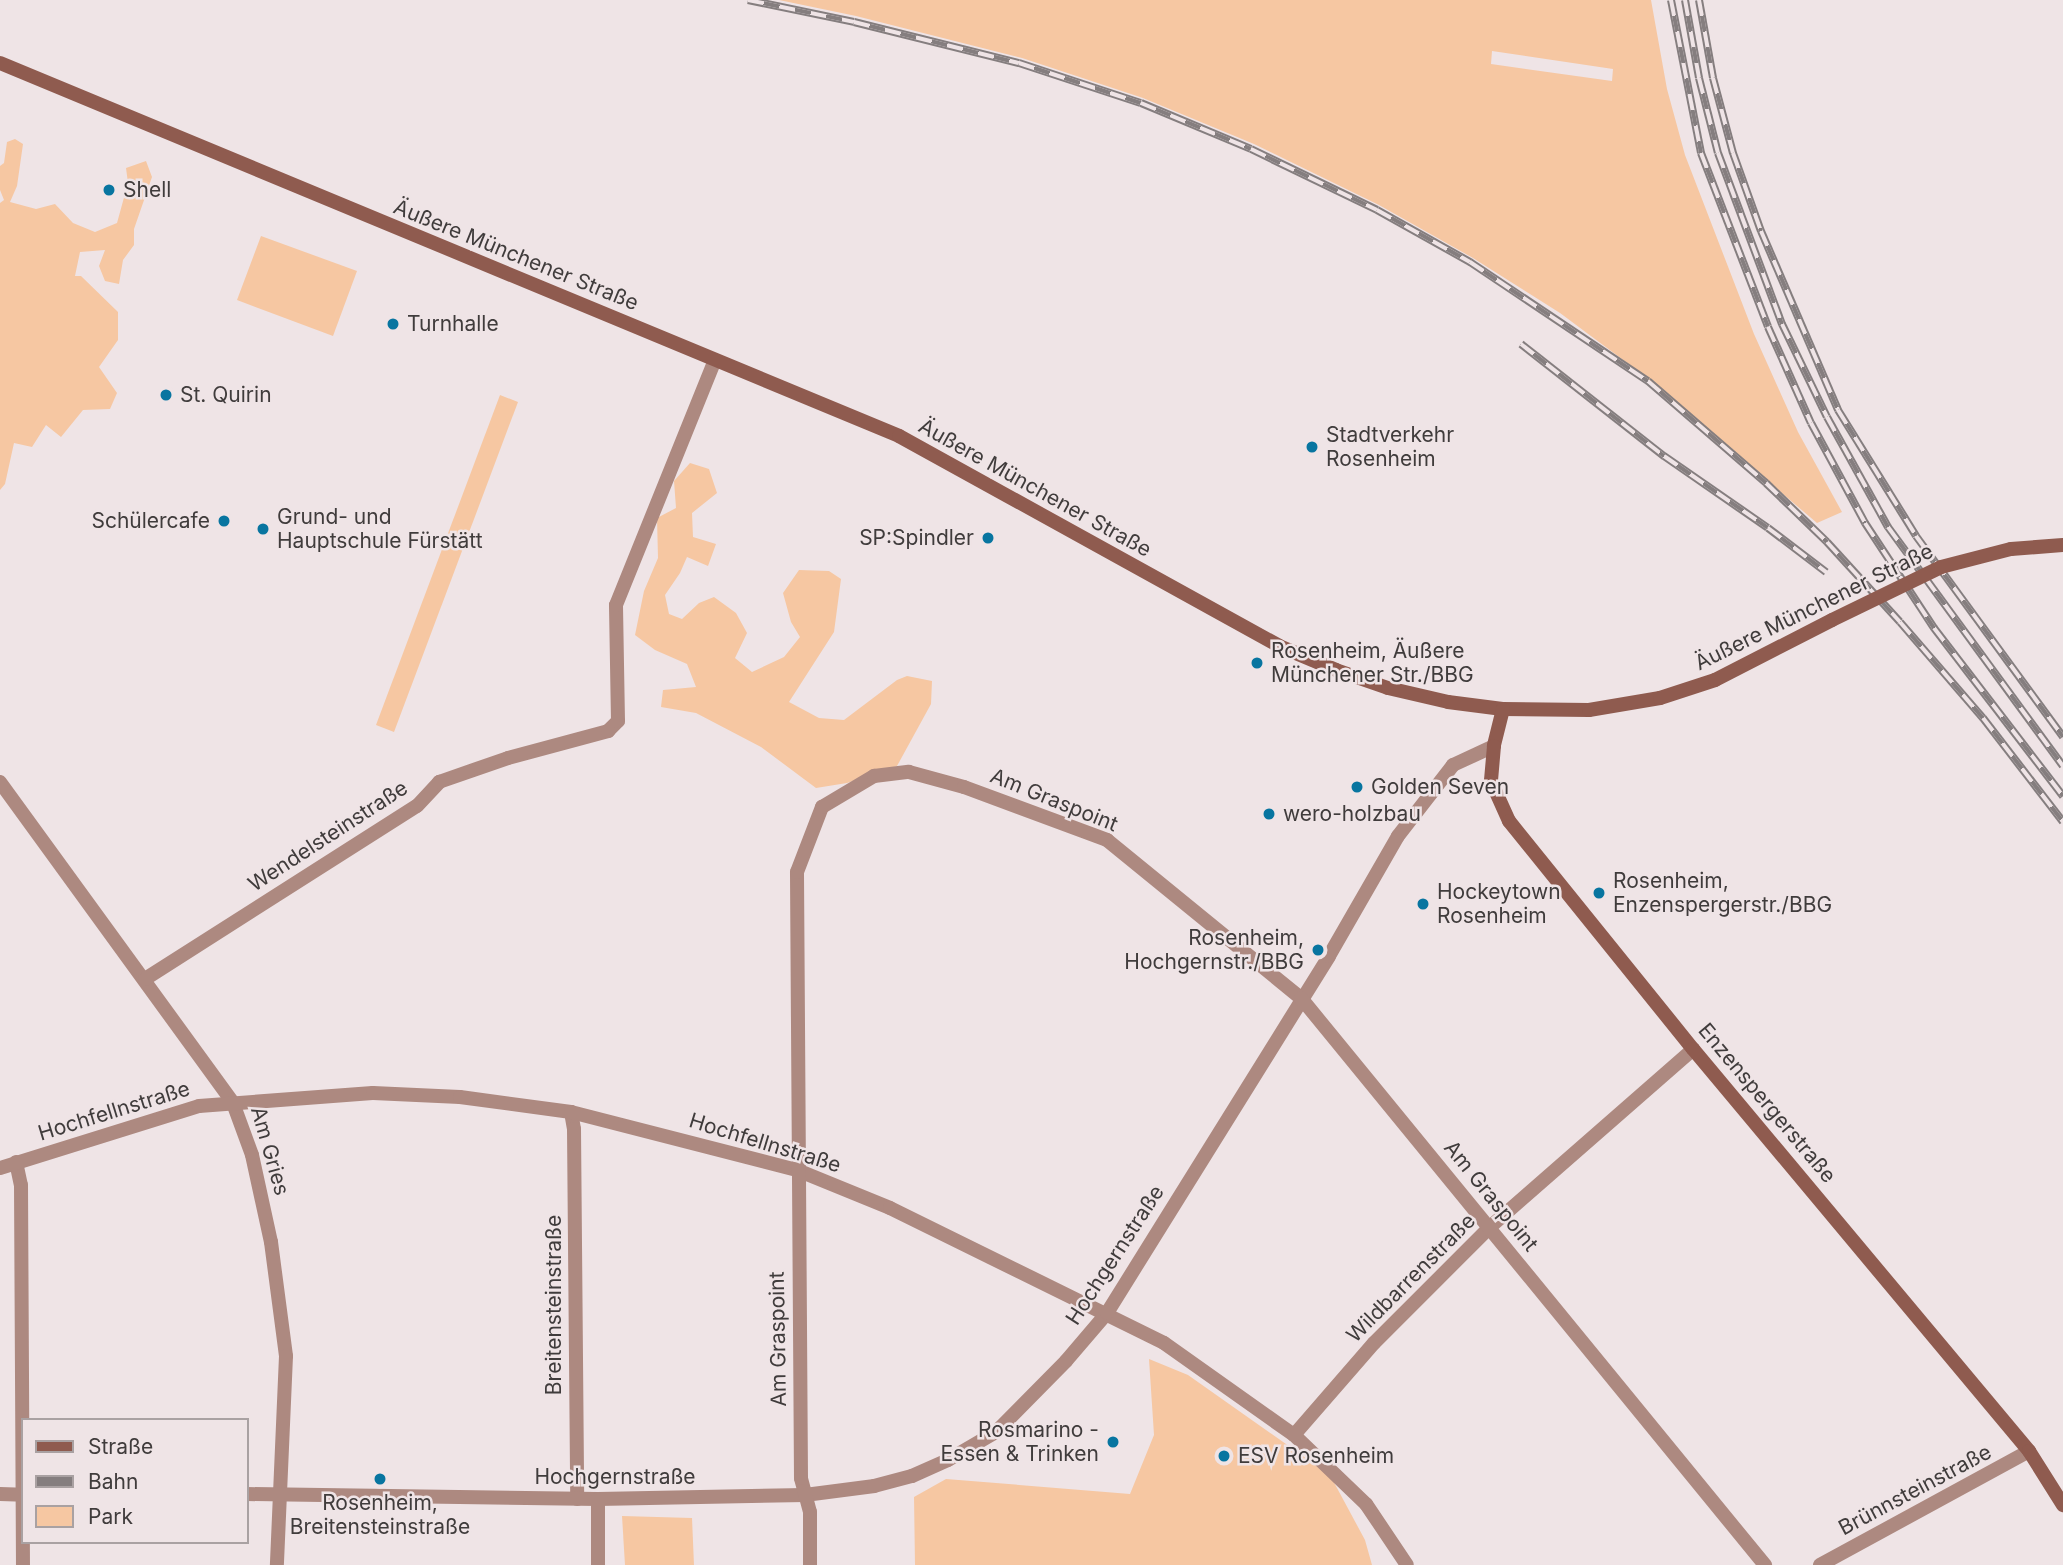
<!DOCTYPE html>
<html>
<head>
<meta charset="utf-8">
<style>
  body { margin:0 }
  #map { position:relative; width:2063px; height:1565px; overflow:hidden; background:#efe4e6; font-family:Inter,sans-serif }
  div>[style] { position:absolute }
  .green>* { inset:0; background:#f6c7a2 }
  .street>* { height:14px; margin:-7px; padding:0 7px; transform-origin:7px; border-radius:7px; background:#ad8980 }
  .secondary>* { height:14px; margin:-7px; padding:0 7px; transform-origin:7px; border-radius:7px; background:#8f5b4f }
  .rail>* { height:8px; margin-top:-4px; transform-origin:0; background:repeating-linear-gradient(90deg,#efe4e6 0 16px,#857e7f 0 32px); box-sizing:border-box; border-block:2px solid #857e7f }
  .secondary-bridge>* { height:14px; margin:-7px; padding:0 7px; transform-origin:7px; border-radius:7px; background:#8f5b4f }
  .dots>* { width:19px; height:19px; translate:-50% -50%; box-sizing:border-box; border:4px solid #efe4e6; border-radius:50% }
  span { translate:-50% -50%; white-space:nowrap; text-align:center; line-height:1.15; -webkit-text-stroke:5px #efe4e6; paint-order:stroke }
  .poi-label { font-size:21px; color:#403c3c }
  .left { translate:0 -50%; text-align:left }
  .right { translate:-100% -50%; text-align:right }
  .street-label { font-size:21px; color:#403c3c }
  .legend { position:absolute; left:21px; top:1418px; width:228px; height:126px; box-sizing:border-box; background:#efe4e6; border:2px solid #a9a1a2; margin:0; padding:9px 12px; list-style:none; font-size:21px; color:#403c3c }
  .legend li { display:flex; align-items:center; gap:14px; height:35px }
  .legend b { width:35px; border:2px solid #a9a1a2 }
</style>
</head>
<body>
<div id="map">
  <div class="green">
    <div style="clip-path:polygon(evenodd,779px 0,1651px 0,1667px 89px,1685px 155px,1754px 334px,1798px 432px,1842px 512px,1817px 523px,1642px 374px,1560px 313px,1473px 258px,1379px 205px,1254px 144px,1143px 98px,1022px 58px,856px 16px,779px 0,1492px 51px,1613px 69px,1612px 81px,1491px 64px,1492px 51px)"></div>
    <div style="clip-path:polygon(15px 139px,23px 144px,17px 186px,10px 202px,36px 209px,55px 204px,73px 223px,95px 232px,117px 223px,128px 183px,126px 168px,146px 161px,152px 177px,134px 229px,134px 245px,123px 260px,119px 284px,105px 281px,99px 266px,105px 250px,80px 252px,75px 276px,81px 276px,118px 312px,118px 340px,99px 367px,117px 393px,110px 409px,83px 410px,61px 437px,46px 425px,32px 447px,14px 443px,5px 484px,0 490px,0 203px,4px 200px,0 190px,0 166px,4px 163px,7px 142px)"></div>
    <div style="clip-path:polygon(261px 236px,357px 271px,333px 336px,237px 300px)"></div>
    <div style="clip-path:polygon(500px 395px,518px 402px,394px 732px,376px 725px)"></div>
    <div style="clip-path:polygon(690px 463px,709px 469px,717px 493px,692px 513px,693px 537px,716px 544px,708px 566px,687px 557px,680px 573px,665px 595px,669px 614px,682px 619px,699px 603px,714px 597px,736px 613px,747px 633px,735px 658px,752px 672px,784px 657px,800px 637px,791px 622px,783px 593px,799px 570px,829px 571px,841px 579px,834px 632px,789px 702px,819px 718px,844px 720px,897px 680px,907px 676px,932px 681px,931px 704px,897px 766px,847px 783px,816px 788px,761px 747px,696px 713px,661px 707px,663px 690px,696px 687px,687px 664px,655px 650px,635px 635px,644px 591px,658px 558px,657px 518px,676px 508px,674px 481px)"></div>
    <div style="clip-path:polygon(1149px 1359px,1188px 1375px,1330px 1475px,1365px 1540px,1372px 1565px,915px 1565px,914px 1497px,946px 1479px,1130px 1494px,1154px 1435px)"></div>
    <div style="clip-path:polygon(622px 1516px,692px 1518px,694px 1565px,625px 1565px)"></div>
  </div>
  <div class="street">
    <div style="left:0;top:782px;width:397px;rotate:54deg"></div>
    <div style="left:233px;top:1103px;width:55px;rotate:69.9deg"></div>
    <div style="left:252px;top:1155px;width:89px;rotate:77.7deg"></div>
    <div style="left:271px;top:1242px;width:115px;rotate:82.5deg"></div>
    <div style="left:286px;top:1356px;width:209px;rotate:92.5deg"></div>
    <div style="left:145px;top:979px;width:322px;rotate:-32.5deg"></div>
    <div style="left:417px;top:806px;width:33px;rotate:-47deg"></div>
    <div style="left:439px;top:782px;width:73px;rotate:-19.2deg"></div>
    <div style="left:508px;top:758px;width:104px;rotate:-15.1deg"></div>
    <div style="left:608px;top:731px;width:14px;rotate:-45deg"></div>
    <div style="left:618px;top:721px;width:116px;rotate:-91deg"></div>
    <div style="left:616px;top:605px;width:264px;rotate:-68deg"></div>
    <div style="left:571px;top:1112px;width:17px;rotate:80deg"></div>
    <div style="left:574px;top:1129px;width:370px;rotate:89.5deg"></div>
    <div style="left:16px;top:1162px;width:24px;rotate:78deg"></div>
    <div style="left:21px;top:1185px;width:380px;rotate:89.7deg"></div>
    <div style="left:0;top:1168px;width:208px;rotate:-17.3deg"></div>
    <div style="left:199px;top:1106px;width:174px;rotate:-4.3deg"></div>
    <div style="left:373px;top:1093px;width:87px;rotate:2.6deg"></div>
    <div style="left:460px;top:1097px;width:112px;rotate:7.7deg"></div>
    <div style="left:571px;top:1112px;width:233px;rotate:14.4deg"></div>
    <div style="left:797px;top:1170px;width:100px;rotate:22.2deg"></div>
    <div style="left:890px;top:1208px;width:305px;rotate:26.2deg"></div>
    <div style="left:1164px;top:1343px;width:159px;rotate:35.3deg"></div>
    <div style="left:1294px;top:1435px;width:100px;rotate:43.8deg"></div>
    <div style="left:1366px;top:1504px;width:73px;rotate:56.1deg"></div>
    <div style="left:1294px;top:1435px;width:122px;rotate:-49deg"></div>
    <div style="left:1374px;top:1343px;width:164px;rotate:-45deg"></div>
    <div style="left:1490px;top:1227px;width:270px;rotate:-41.2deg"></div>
    <div style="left:0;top:1494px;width:23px;rotate:2deg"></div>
    <div style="left:247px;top:1494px;width:351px;rotate:0.8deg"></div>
    <div style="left:598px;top:1499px;width:207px;rotate:-1.1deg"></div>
    <div style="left:805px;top:1495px;width:70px;rotate:-7.4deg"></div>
    <div style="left:874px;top:1486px;width:39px;rotate:-15deg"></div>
    <div style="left:912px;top:1476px;width:39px;rotate:-24deg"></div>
    <div style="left:948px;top:1460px;width:56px;rotate:-30.3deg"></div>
    <div style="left:996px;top:1432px;width:100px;rotate:-45.4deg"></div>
    <div style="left:1066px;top:1361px;width:63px;rotate:-49.5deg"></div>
    <div style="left:1107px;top:1313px;width:420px;rotate:-58.1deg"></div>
    <div style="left:1329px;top:956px;width:138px;rotate:-60.1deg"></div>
    <div style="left:1398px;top:836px;width:90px;rotate:-52.2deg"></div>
    <div style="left:1453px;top:765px;width:45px;rotate:-24.9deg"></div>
    <div style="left:598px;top:1499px;width:66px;rotate:90deg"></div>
    <div style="left:810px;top:1565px;width:53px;rotate:-90deg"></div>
    <div style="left:810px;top:1512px;width:35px;rotate:-105deg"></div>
    <div style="left:801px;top:1478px;width:606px;rotate:-90.38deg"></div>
    <div style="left:797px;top:872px;width:70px;rotate:-69deg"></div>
    <div style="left:822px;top:807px;width:61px;rotate:-30.8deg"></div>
    <div style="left:874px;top:776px;width:35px;rotate:-7deg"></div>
    <div style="left:909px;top:772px;width:57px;rotate:15.3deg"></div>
    <div style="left:964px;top:787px;width:153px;rotate:20.3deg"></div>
    <div style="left:1107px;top:840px;width:250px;rotate:39.2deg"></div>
    <div style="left:1301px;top:998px;width:733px;rotate:50.71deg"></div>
    <div style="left:1820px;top:1565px;width:238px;rotate:-28.6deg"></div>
  </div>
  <div class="secondary">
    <div style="left:0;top:63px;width:973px;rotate:22.53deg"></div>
    <div style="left:899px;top:436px;width:434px;rotate:28.9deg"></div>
    <div style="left:1279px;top:646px;width:62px;rotate:22.8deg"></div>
    <div style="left:1336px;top:670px;width:55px;rotate:19.1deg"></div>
    <div style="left:1388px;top:688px;width:62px;rotate:13.1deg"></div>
    <div style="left:1448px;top:702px;width:55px;rotate:7.3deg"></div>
    <div style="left:1503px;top:709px;width:86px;rotate:0.7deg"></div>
    <div style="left:1589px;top:710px;width:72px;rotate:-9.6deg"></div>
    <div style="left:1660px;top:698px;width:58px;rotate:-18.1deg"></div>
    <div style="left:1715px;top:680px;width:131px;rotate:-27.1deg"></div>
    <div style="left:2011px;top:549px;width:52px;rotate:-4.4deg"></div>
    <div style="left:1503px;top:709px;width:38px;rotate:104deg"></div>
    <div style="left:1494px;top:746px;width:35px;rotate:95deg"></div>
    <div style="left:1491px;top:781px;width:44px;rotate:65.8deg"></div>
    <div style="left:1509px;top:821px;width:293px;rotate:51.1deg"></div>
    <div style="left:1693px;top:1049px;width:524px;rotate:50.11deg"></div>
    <div style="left:2029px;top:1451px;width:64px;rotate:57.8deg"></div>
  </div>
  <div class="rail">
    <div style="left:748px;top:0;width:108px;rotate:11.7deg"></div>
    <div style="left:854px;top:22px;width:170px;rotate:14deg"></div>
    <div style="left:1019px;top:63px;width:128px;rotate:18.2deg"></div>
    <div style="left:1141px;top:103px;width:119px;rotate:22.7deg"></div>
    <div style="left:1251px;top:149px;width:140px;rotate:25.8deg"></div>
    <div style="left:1377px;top:210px;width:107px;rotate:29.2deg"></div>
    <div style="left:1470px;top:262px;width:214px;rotate:33.8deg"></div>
    <div style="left:1648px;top:381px;width:156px;rotate:40.8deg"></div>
    <div style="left:1766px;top:483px;width:85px;rotate:44deg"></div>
    <div style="left:1827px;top:542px;width:108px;rotate:47.6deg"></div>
    <div style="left:1900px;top:622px;width:127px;rotate:49.2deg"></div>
    <div style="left:1983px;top:718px;width:131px;rotate:52.4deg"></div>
    <div style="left:1671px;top:0;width:156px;rotate:78.9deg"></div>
    <div style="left:1701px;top:153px;width:186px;rotate:68.9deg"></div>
    <div style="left:1768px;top:327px;width:105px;rotate:65.9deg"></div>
    <div style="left:1811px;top:423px;width:114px;rotate:61.6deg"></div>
    <div style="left:1865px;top:523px;width:126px;rotate:56.7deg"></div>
    <div style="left:1934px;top:628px;width:212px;rotate:52.5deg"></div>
    <div style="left:1685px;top:0;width:79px;rotate:79.8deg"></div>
    <div style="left:1699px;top:78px;width:77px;rotate:75.8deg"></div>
    <div style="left:1718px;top:153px;width:183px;rotate:69.5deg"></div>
    <div style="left:1782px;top:324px;width:103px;rotate:64.2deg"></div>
    <div style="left:1827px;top:417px;width:126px;rotate:61deg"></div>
    <div style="left:1888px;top:527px;width:296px;rotate:53.8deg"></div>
    <div style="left:1699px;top:0;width:79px;rotate:79.8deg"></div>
    <div style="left:1713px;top:78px;width:78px;rotate:75.1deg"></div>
    <div style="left:1733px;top:153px;width:83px;rotate:70.3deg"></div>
    <div style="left:1761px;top:231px;width:195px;rotate:66.7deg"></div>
    <div style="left:1838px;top:410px;width:148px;rotate:58.2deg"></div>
    <div style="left:1916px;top:536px;width:249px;rotate:53.8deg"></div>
    <div style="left:1521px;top:344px;width:182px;rotate:38.1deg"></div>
    <div style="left:1664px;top:456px;width:126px;rotate:34.7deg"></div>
    <div style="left:1768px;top:528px;width:73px;rotate:37.2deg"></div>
  </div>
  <div class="secondary-bridge">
    <div style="left:1832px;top:620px;width:121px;rotate:-25.9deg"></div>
    <div style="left:1941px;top:567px;width:72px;rotate:-14.4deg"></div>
  </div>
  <div class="dots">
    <div style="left:109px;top:190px;background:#0875a0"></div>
    <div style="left:393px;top:324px;background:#0875a0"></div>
    <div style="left:166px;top:395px;background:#0875a0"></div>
    <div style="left:1312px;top:447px;background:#0875a0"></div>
    <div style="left:224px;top:521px;background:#0875a0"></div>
    <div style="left:263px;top:529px;background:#0875a0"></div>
    <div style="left:988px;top:538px;background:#0875a0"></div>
    <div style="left:1257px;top:663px;background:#0875a0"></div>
    <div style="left:1357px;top:787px;background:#0875a0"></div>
    <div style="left:1269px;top:814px;background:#0875a0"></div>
    <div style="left:1599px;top:893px;background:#0875a0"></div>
    <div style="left:1423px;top:904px;background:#0875a0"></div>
    <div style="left:1318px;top:950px;background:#0875a0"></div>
    <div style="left:1113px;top:1442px;background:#0875a0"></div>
    <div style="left:1224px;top:1456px;background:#0875a0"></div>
    <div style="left:380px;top:1479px;background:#0875a0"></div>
  </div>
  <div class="poi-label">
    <span class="left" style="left:123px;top:190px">Shell</span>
    <span class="left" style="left:407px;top:324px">Turnhalle</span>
    <span class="left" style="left:180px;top:395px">St. Quirin</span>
    <span class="left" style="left:1326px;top:447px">Stadtverkehr<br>Rosenheim</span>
    <span class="left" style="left:277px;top:529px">Grund- und<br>Hauptschule Fürstätt</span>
    <span class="right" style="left:210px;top:521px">Schülercafe</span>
    <span class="right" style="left:974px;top:538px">SP:Spindler</span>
    <span class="left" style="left:1271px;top:663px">Rosenheim, Äußere<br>Münchener Str./BBG</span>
    <span class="left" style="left:1371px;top:787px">Golden Seven</span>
    <span class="left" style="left:1283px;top:814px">wero-holzbau</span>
    <span class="left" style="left:1613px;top:893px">Rosenheim,<br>Enzenspergerstr./BBG</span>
    <span class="left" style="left:1437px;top:904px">Hockeytown<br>Rosenheim</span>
    <span class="right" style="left:1304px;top:950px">Rosenheim,<br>Hochgernstr./BBG</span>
    <span class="right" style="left:1099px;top:1442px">Rosmarino -<br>Essen &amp; Trinken</span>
    <span class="left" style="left:1238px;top:1456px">ESV Rosenheim</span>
    <span style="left:380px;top:1515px">Rosenheim,<br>Breitensteinstraße</span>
  </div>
  <div class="street-label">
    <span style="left:516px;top:255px;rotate:22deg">Äußere Münchener Straße</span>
    <span style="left:1035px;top:488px;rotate:29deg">Äußere Münchener Straße</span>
    <span style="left:1814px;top:607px;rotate:-26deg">Äußere Münchener Straße</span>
    <span style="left:1054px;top:800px;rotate:22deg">Am Graspoint</span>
    <span style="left:328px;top:836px;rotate:-33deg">Wendelsteinstraße</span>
    <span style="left:1767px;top:1103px;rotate:50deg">Enzenspergerstraße</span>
    <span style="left:114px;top:1111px;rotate:-17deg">Hochfellnstraße</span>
    <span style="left:765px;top:1143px;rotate:17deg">Hochfellnstraße</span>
    <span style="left:270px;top:1151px;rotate:74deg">Am Gries</span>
    <span style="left:1491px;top:1196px;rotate:51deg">Am Graspoint</span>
    <span style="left:1115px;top:1255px;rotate:-57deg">Hochgernstraße</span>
    <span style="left:1411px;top:1278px;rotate:-45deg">Wildbarrenstraße</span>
    <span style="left:554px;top:1305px;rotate:-90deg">Breitensteinstraße</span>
    <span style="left:778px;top:1339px;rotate:-91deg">Am Graspoint</span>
    <span style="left:615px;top:1477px">Hochgernstraße</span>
    <span style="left:1915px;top:1490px;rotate:-28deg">Brünnsteinstraße</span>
  </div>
  <ul class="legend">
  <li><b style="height:9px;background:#8f5b4f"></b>Straße</li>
  <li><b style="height:9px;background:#857e7f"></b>Bahn</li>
  <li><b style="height:19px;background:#f6c7a2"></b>Park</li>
  </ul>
</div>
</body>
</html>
